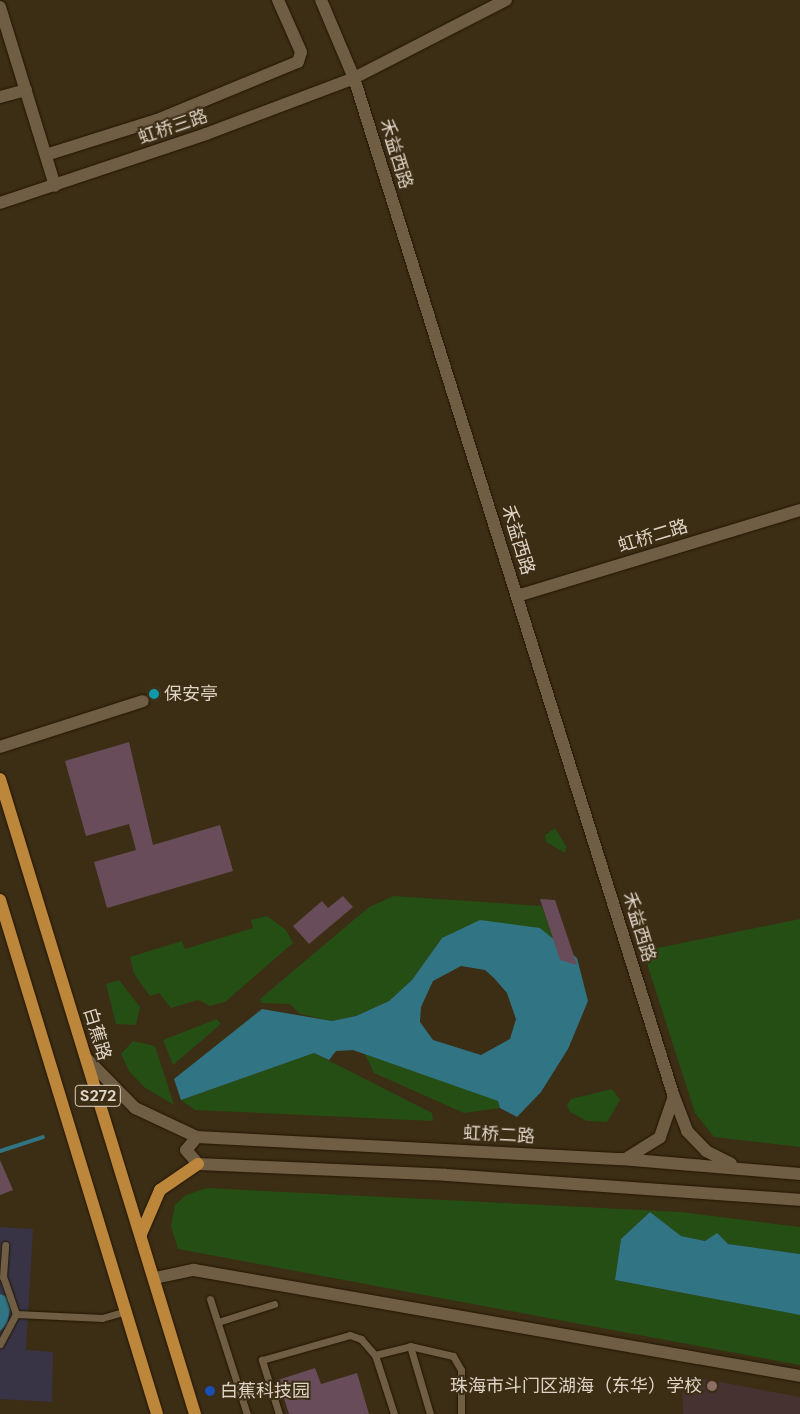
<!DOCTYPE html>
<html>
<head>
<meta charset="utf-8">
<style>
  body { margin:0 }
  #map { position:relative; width:800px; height:1414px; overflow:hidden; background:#3c2d15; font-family:"DM Sans","Noto Sans SC",sans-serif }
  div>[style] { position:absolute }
  .industrial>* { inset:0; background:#383446 }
  .education>* { inset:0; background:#463230 }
  .green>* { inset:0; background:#254e14 }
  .water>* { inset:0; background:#317483 }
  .stream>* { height:4px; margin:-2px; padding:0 2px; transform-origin:2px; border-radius:2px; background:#317483 }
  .building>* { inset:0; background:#694c59 }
  .round { border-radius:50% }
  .roads { filter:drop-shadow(0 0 1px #231500) drop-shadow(0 0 1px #231500) }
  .service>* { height:7px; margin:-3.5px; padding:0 3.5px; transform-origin:3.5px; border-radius:3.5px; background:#6f5e44 }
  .minor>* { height:12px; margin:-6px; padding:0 6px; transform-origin:6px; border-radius:6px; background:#6f5e44 }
  .tertiary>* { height:12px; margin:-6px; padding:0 6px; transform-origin:6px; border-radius:6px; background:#6f5e44 }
  .primary>* { height:12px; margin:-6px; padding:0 6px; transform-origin:6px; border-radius:6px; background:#bc863b }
  .dots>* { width:14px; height:14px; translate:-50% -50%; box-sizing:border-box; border:2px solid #3c2d15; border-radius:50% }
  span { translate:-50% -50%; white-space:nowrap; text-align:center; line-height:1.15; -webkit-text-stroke:4px #3c2d15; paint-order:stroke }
  .shield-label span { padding:1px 4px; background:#3c2d15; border:1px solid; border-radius:4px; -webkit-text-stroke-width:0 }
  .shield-label { font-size:16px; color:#dfd5c7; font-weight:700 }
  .street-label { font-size:18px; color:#dfd5c7 }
  .poi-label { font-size:18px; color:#dfd5c7 }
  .left { translate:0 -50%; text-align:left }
  .right { translate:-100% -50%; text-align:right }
</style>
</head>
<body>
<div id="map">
  <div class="industrial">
    <div style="clip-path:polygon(0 1227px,33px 1229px,26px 1350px,53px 1352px,52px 1402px,0 1399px)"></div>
  </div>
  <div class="education">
    <div style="clip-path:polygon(682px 1375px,800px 1397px,800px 1414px,683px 1414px)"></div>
  </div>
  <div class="green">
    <div style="clip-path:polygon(555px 828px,566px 846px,565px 853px,546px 842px,545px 835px)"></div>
    <div style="clip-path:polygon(394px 896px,542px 906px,553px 939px,540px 928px,442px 938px,412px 980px,389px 1001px,356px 1016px,332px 1021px,300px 1014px,290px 1004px,261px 1003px,260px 999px,369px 907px)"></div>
    <div style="clip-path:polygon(267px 916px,286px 930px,293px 943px,225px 1002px,210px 1006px,198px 1000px,171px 1008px,159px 993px,150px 996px,134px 974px,130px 957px,182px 941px,185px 949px,253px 928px,251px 920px)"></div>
    <div style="clip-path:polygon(800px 919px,800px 1147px,714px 1137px,695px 1113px,643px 951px)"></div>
    <div style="clip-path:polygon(119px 980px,140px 1007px,136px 1025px,116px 1024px,106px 984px)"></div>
    <div style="clip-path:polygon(217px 1019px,221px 1024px,173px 1065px,163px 1040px)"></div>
    <div style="clip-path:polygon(133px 1041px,155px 1046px,174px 1105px,144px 1087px,129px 1071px,121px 1054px)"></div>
    <div style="clip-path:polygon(314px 1053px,432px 1113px,433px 1121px,195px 1110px,181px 1100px)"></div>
    <div style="clip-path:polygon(365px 1054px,499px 1101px,500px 1108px,464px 1113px,374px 1073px)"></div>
    <div style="clip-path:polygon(612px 1089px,620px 1100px,607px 1122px,587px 1121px,570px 1112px,567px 1105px,571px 1099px)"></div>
    <div style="clip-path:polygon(207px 1188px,681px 1212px,800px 1227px,800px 1254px,728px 1244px,715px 1236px,705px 1241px,681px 1236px,650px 1212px,621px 1239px,615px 1280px,800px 1315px,800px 1365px,178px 1249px,171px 1226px,175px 1205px,186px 1195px)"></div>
  </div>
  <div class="water">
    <div style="clip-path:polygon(evenodd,480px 920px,540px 928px,577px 958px,588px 1001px,568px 1049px,541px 1092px,517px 1117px,500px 1108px,498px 1101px,353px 1050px,336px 1051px,329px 1060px,314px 1053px,181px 1100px,174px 1079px,262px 1009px,332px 1021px,356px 1016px,389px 1001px,412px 980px,442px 938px,480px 920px,461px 966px,485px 970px,494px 978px,507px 993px,516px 1019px,510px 1039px,481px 1055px,433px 1040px,420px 1022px,421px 1007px,433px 981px,461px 966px)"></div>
    <div style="clip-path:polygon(650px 1212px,681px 1236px,705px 1241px,717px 1233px,728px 1244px,800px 1254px,800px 1315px,615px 1280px,621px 1239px)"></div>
    <div style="clip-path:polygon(0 1294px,7px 1297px,10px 1308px,7px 1324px,0 1331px)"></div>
  </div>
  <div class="stream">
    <div style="left:0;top:1151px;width:45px;rotate:-18deg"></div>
  </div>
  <div class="building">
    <div class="round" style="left:147px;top:687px;width:14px;height:14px"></div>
    <div style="clip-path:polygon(129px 742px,153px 845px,220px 825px,233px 871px,107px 908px,94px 862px,136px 850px,129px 824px,86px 836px,65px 761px)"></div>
    <div style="clip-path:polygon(343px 896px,353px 907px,309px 944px,293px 926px,322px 901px,328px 908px)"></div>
    <div style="clip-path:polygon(540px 899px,555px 900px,577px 965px,560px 960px)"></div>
    <div style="clip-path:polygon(0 1160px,13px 1190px,0 1195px)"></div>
    <div style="clip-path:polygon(315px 1368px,321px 1384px,357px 1373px,369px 1414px,289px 1414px,278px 1380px)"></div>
  </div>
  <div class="roads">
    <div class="service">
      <div style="left:210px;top:1299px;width:121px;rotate:72.2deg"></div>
      <div style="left:16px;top:1314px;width:86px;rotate:2.7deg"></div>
      <div style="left:102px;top:1318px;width:25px;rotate:-16deg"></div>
      <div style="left:218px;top:1322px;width:59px;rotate:-17.8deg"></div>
      <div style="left:0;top:1344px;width:34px;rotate:-62deg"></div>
      <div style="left:16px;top:1314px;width:39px;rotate:-109deg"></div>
      <div style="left:3px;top:1277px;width:32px;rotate:-86deg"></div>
      <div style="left:410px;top:1346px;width:71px;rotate:73.6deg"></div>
      <div style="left:375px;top:1355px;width:36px;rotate:-14deg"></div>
      <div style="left:410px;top:1346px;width:44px;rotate:13.1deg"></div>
      <div style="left:453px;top:1356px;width:16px;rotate:60deg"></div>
      <div style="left:461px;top:1370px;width:44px;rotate:90deg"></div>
      <div style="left:279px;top:1414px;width:57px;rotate:-107.5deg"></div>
      <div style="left:262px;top:1360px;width:91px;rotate:-15.9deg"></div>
      <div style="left:350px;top:1335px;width:12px;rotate:20deg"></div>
      <div style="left:361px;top:1339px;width:21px;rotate:49deg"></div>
      <div style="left:375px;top:1355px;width:62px;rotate:72.1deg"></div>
    </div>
    <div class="minor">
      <div style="left:321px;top:0;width:85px;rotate:67.1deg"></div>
      <div style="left:354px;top:78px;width:1065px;rotate:72.57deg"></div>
      <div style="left:0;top:7px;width:187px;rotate:72.9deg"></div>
      <div style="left:0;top:97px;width:27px;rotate:-15deg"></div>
      <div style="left:46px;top:155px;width:116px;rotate:-17.5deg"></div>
      <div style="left:157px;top:120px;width:152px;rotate:-22.4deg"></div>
      <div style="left:298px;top:62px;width:10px;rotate:-73deg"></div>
      <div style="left:301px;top:52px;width:57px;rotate:-113.9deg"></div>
      <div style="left:0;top:203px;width:217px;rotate:-18.5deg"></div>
      <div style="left:206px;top:134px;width:158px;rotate:-20.7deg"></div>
      <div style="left:354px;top:78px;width:171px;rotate:-27.2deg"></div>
      <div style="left:517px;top:596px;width:296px;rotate:-16.9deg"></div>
      <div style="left:0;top:747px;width:150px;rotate:-17.8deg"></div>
      <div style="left:155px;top:1278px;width:40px;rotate:-12deg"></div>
      <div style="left:194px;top:1270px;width:615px;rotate:9.92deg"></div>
    </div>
    <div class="tertiary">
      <div style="left:87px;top:1059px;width:69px;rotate:45.6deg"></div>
      <div style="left:135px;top:1108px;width:68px;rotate:25.1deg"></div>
      <div style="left:197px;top:1137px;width:425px;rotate:3deg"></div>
      <div style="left:621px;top:1159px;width:180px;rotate:4.8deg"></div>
      <div style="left:673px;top:1094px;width:40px;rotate:69deg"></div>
      <div style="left:687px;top:1131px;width:28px;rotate:46deg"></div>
      <div style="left:706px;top:1151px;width:28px;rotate:27deg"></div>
      <div style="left:197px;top:1137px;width:17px;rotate:130deg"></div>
      <div style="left:186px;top:1150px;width:18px;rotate:49deg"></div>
      <div style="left:198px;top:1164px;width:248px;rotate:2.5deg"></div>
      <div style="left:446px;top:1175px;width:355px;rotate:4deg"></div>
      <div style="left:627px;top:1158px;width:39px;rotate:-32deg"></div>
      <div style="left:660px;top:1137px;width:40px;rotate:-71.1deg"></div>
    </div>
    <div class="primary">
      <div style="left:0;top:779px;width:664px;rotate:72.93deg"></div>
      <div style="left:0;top:900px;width:537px;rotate:73.01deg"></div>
      <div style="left:141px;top:1234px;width:48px;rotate:-66.6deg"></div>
      <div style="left:160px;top:1190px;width:46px;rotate:-34.4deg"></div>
    </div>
  </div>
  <div class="dots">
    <div style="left:154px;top:694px;background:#0f9aa8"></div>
    <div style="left:712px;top:1386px;background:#8d6e63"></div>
    <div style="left:210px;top:1391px;background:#1a4fb4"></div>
  </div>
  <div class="shield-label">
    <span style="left:98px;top:1096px">S272</span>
  </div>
  <div class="street-label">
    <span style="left:173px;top:127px;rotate:-19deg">虹桥三路</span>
    <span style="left:396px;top:154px;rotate:73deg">禾益西路</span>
    <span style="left:653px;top:536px;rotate:-17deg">虹桥二路</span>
    <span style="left:518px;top:540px;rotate:73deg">禾益西路</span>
    <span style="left:639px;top:927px;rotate:73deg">禾益西路</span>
    <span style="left:97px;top:1034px;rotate:73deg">白蕉路</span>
    <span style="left:499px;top:1135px;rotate:3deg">虹桥二路</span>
  </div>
  <div class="poi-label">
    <span class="left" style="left:164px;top:694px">保安亭</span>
    <span class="right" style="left:702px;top:1386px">珠海市斗门区湖海（东华）学校</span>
    <span class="left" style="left:220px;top:1391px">白蕉科技园</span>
  </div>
</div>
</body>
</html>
